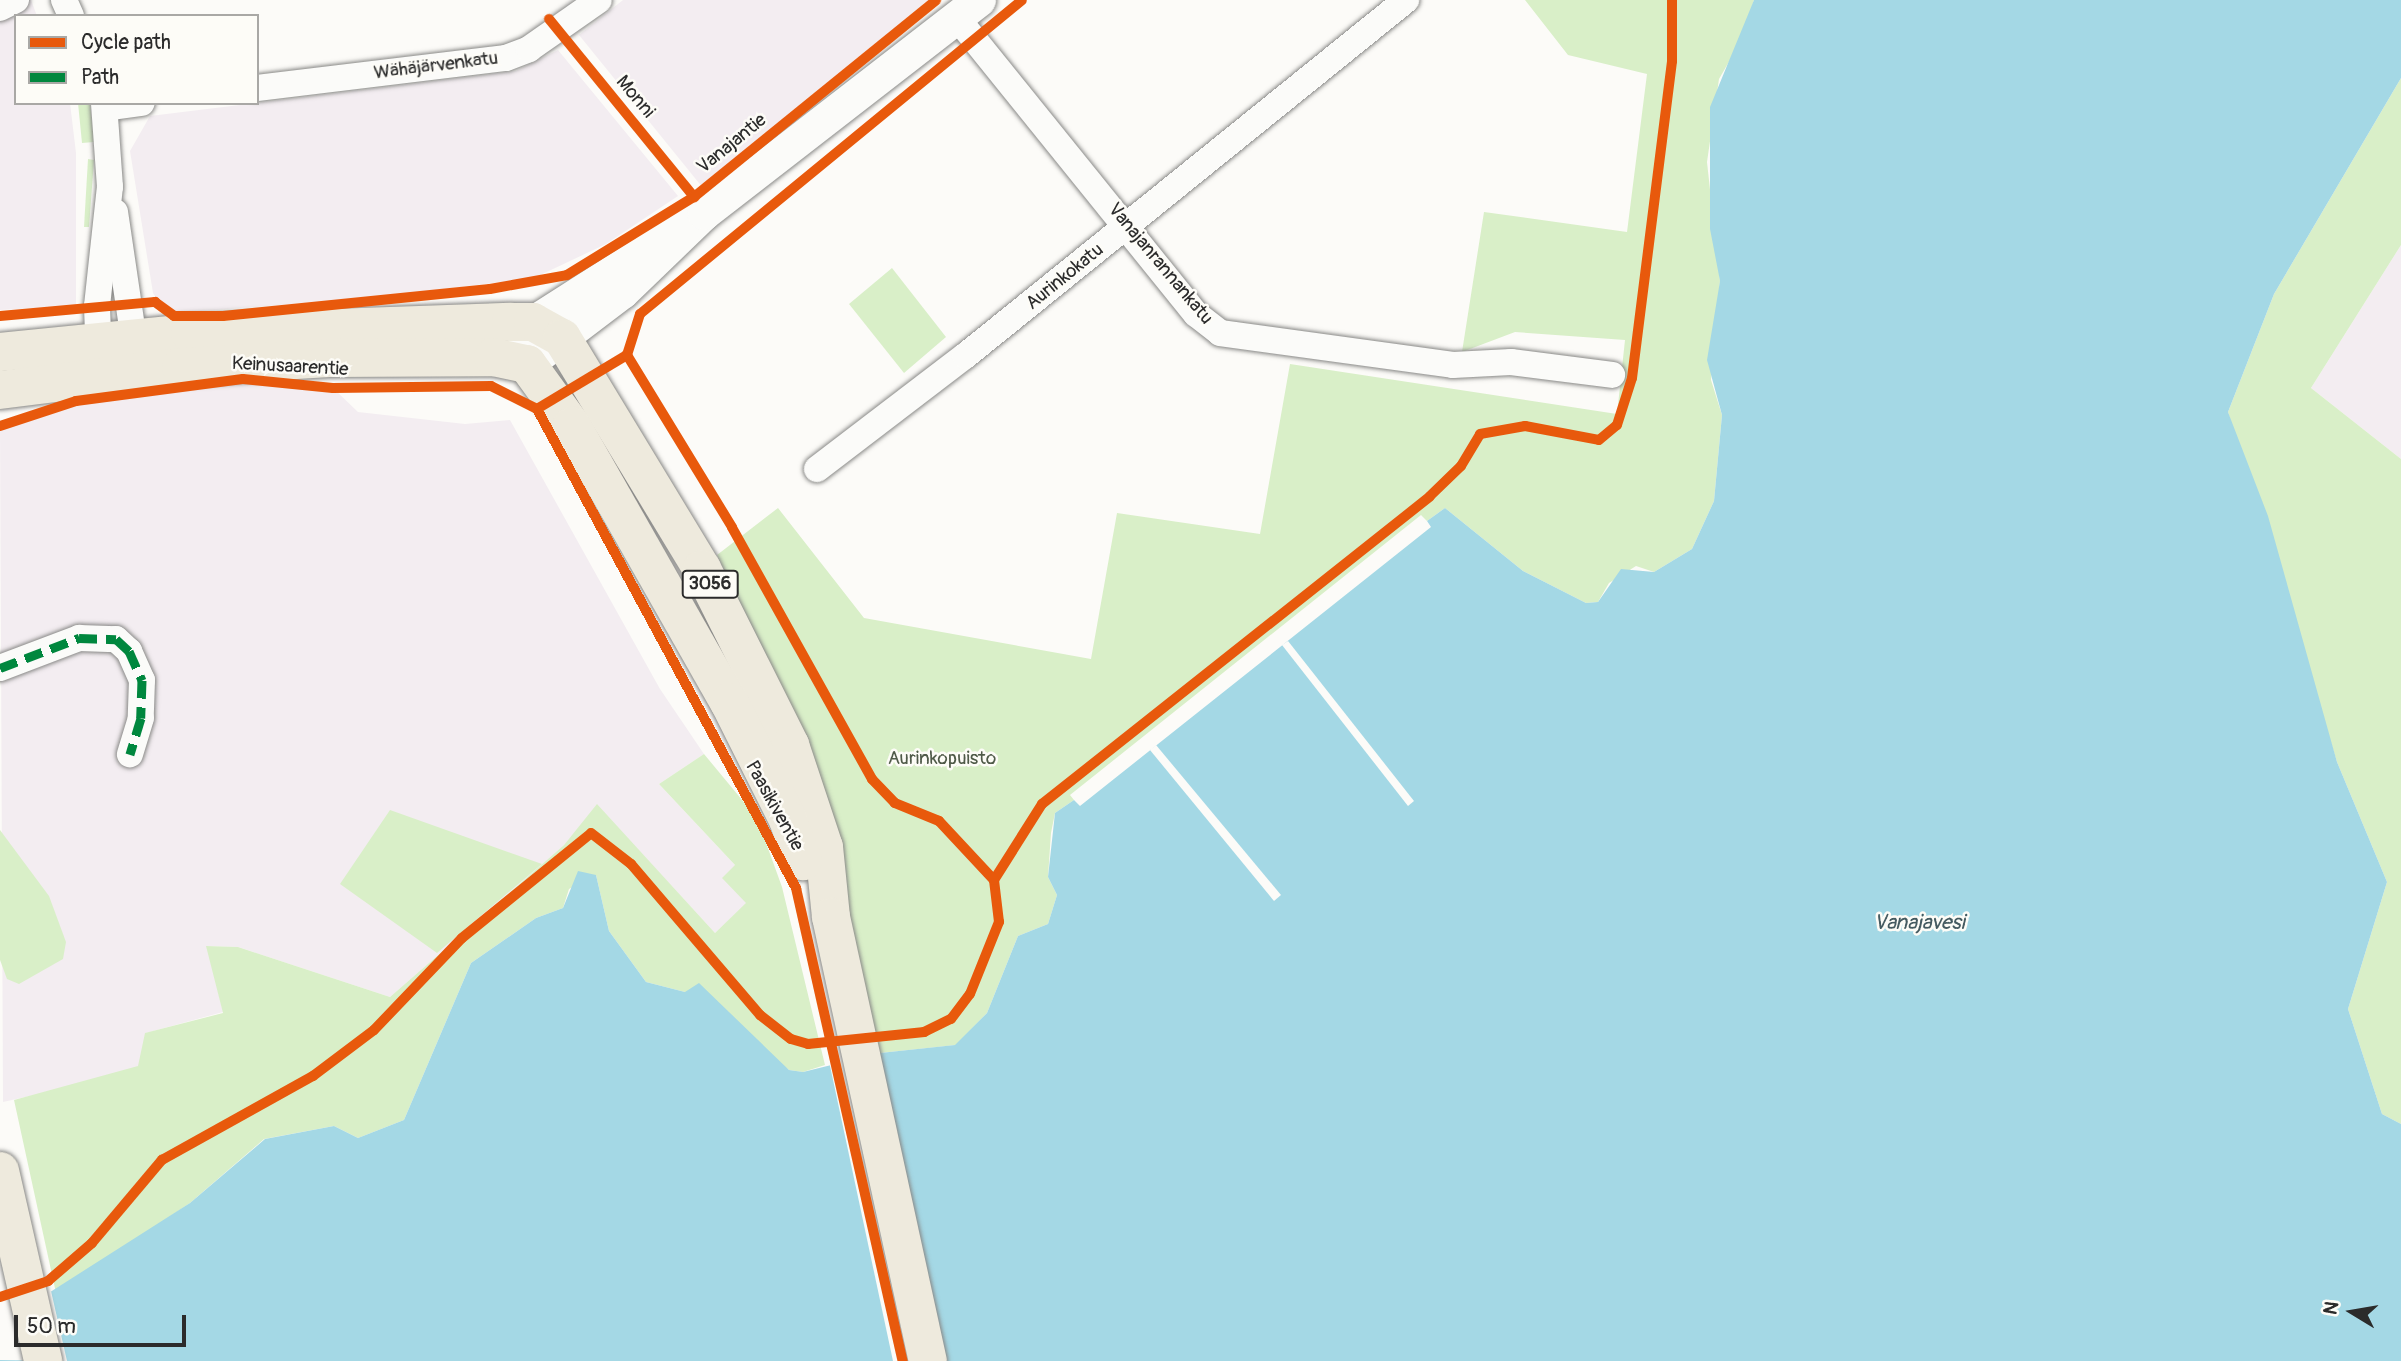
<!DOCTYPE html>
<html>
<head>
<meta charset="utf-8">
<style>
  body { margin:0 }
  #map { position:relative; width:2401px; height:1361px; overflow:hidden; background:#fcfbf8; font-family:Pangolin,sans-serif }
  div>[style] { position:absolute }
  .built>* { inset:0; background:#f3edf1 }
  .green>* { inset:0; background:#d9efc8 }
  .water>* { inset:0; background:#a4d8e5 }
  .pier>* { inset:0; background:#fcfbf8 }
  .roads { filter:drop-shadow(0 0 2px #898987) drop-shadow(0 0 2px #898987) }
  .minor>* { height:26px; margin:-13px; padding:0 13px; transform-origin:13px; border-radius:13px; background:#fbfbf9 }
  .tertiary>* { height:33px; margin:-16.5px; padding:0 16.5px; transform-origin:16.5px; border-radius:16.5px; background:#fbfbf9 }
  .primary>* { height:38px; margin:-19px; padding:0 19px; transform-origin:19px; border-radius:19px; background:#eeeadd }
  .quiet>* { height:9px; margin-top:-4.5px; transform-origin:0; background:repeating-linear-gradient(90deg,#00873e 0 18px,transparent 0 27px) }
  .cycleway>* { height:10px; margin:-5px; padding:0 5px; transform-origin:5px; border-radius:5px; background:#e8590c }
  span { translate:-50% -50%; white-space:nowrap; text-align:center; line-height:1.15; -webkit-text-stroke:5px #fdfcf7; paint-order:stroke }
  .shield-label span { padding:2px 5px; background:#fdfcf7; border:2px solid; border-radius:5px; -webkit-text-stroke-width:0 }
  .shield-label { font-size:18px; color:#2b2b2b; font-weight:700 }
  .street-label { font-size:19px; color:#2b2b2b }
  .park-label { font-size:19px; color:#4f5a48 }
  .water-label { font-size:21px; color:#445a60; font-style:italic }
  .legend { position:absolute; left:14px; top:14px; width:245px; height:91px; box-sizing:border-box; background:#fdfcf7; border:2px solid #a9a8a5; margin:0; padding:9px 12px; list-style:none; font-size:21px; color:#2b2b2b }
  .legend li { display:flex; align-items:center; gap:14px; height:35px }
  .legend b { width:35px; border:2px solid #a9a8a5 }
  .north { position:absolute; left:2317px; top:1277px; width:70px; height:70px; -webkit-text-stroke:5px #fdfcf7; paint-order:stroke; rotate:281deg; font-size:19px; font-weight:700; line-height:28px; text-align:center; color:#2b2b2b }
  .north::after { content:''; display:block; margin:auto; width:24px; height:32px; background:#2b2b2b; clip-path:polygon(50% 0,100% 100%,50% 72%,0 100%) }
  .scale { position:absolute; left:14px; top:1315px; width:172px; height:32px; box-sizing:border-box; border:4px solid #2b2b2b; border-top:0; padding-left:9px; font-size:21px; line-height:24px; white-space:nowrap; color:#2b2b2b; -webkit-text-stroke:5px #fdfcf7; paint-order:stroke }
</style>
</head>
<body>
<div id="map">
  <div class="built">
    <div style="clip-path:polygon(0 0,31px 0,37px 16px,16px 16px,16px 103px,70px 103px,76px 153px,76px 306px,0 310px)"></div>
    <div style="clip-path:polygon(623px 0,930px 0,703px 188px,579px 35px)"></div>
    <div style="clip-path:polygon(558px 50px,678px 196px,606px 244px,534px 278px,370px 298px,175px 313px,163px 309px,153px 293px,130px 151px,150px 116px,516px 71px)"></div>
    <div style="clip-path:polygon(2401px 245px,2401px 459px,2311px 388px)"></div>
    <div style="clip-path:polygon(243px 379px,333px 388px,358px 412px,465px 424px,510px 420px,660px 689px,704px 754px,659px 784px,735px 865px,747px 903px,715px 933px,597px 805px,564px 845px,390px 997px,238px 947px,207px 946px,223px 1012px,146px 1033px,139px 1066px,111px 1078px,3px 1102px,0 426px,76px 401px)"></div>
  </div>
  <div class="green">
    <div style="clip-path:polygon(1525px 0,1754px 0,1741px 41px,1719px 79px,1707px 162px,1720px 281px,1711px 380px,1722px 415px,1714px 501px,1692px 549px,1654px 572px,1636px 566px,1609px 583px,1598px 602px,1586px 603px,1523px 571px,1445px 508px,1427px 521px,1421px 515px,1070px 795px,1074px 800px,1055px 813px,1051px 833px,1048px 877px,1057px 895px,1048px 924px,1018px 936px,987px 1013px,956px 1045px,880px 1053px,814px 763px,717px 555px,778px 508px,864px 618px,1091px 659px,1117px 513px,1260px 534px,1290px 364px,1617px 414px,1625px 340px,1515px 332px,1462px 352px,1484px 212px,1627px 232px,1647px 74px,1568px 55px)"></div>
    <div style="clip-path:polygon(2401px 78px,2401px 245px,2311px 388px,2401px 459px,2401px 1124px,2382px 1114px,2348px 1009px,2387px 882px,2337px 762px,2228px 412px,2274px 294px)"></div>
    <div style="clip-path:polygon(78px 103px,90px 103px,94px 142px,82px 143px)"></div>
    <div style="clip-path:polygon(88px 159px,94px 160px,89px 227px,84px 227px)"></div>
    <div style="clip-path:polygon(892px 268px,946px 337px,904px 373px,849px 304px)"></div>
    <div style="clip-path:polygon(704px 754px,757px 818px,782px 887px,825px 1065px,803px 1072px,789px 1070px,685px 992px,646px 982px,609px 931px,596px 875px,569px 889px,563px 908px,536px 918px,471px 963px,404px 1120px,358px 1138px,334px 1126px,264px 1139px,190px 1203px,56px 1293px,14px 1100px,138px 1066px,145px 1033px,223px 1013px,206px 946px,238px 947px,390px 997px,564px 845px,597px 804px,715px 933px,746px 903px,722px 878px,735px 865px,659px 784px)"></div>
    <div style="clip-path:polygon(390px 810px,542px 864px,437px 953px,340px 884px)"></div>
    <div style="clip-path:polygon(0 830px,49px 896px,66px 942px,63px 959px,19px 984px,7px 979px,0 960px)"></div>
  </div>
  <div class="water">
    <div style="clip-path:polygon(1754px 0,2401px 0,2401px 78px,2274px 294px,2228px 412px,2268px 516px,2337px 762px,2387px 882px,2348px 1009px,2382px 1114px,2401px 1124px,2401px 1361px,0 1361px,0 1324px,190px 1203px,265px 1139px,334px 1126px,358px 1138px,404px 1120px,471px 963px,536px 918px,563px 908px,578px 871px,596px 875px,609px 931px,646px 982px,685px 992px,699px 983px,789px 1070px,803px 1072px,880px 1053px,955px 1045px,987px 1013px,1018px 936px,1048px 924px,1057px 895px,1048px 877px,1055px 813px,1074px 800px,1080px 806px,1431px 527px,1427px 521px,1445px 508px,1523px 571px,1586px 603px,1598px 602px,1621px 569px,1654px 572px,1692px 549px,1714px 501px,1722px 415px,1707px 360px,1720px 281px,1710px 229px,1710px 107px)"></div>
  </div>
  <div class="pier">
    <div style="clip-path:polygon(1288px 641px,1414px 801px,1408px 806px,1282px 645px)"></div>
    <div style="clip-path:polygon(1156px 745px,1281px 895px,1274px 901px,1150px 750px)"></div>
    <div style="clip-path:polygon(877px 1050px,945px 1361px,893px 1361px,829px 1061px)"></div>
    <div style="clip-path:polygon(51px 1291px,67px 1361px,0 1360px,0 1320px)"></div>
  </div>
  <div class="roads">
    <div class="minor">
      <div style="left:64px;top:0;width:17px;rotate:66deg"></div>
      <div style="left:0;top:8px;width:18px;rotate:-27deg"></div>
      <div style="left:957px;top:18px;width:380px;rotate:51.1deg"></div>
      <div style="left:1196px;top:314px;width:31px;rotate:38deg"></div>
      <div style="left:1220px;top:333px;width:235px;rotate:7.8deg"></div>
      <div style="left:1453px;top:365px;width:58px;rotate:-3deg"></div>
      <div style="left:1511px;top:362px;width:102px;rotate:7.3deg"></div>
      <div style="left:257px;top:88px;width:251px;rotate:-6.9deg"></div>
      <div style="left:506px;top:58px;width:25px;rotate:-21deg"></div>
      <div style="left:529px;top:49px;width:85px;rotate:-35deg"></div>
      <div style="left:105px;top:108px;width:37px;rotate:-8deg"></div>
      <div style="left:115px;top:212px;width:144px;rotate:81.6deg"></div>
      <div style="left:99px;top:359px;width:53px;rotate:-92.2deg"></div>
      <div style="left:97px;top:306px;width:120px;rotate:-83.8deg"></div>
      <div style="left:110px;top:187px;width:84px;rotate:-94.1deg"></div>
      <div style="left:817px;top:469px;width:186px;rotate:-37.4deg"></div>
      <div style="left:965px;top:356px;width:567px;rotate:-38.91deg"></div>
      <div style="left:0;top:668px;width:85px;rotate:-20.8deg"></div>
      <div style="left:79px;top:638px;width:37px;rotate:2deg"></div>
      <div style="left:116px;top:639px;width:18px;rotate:43deg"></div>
      <div style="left:129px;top:651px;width:32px;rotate:66deg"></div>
      <div style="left:142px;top:680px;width:38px;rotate:92deg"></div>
      <div style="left:141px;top:718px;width:38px;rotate:107deg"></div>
    </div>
    <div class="tertiary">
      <div style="left:704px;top:213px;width:203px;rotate:147.5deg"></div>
      <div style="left:533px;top:322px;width:29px;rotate:112deg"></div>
      <div style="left:522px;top:349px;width:16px;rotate:72deg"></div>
      <div style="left:527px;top:364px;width:119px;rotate:-37.2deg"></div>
      <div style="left:622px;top:292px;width:114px;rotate:-43.9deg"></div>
      <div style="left:704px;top:213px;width:348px;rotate:-37.8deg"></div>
    </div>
    <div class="primary">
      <div style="left:0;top:352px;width:191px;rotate:-5.7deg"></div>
      <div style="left:190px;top:333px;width:321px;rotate:-2deg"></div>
      <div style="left:511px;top:322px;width:22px"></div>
      <div style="left:533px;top:322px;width:33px;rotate:29deg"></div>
      <div style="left:562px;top:338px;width:270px;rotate:58.8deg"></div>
      <div style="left:702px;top:569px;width:197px;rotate:63.4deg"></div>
      <div style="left:790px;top:745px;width:108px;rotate:71.6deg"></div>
      <div style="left:824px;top:847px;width:70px;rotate:84.3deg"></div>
      <div style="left:831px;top:917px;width:454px;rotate:77.7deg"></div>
      <div style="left:0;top:390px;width:182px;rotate:-7.2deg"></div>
      <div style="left:181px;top:367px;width:148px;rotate:-3.5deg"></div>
      <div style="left:329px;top:358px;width:164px;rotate:-0.3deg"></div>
      <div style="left:493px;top:357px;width:35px;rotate:12deg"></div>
      <div style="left:527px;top:364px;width:77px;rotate:54deg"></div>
      <div style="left:572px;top:426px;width:318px;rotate:60.4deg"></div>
      <div style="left:729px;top:702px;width:132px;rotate:63.4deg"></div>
      <div style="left:788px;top:820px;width:44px;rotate:69.9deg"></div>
      <div style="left:0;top:1171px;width:195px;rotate:77.2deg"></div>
    </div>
  </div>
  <div class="quiet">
    <div style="left:0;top:668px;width:85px;rotate:-20.8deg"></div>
    <div style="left:79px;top:638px;width:37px;rotate:2deg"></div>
    <div style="left:116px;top:639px;width:18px;rotate:43deg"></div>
    <div style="left:129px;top:651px;width:32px;rotate:66deg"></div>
    <div style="left:142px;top:680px;width:38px;rotate:92deg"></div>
    <div style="left:141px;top:718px;width:38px;rotate:107deg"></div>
  </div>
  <div class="cycleway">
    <div style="left:549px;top:19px;width:230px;rotate:50.8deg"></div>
    <div style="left:0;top:316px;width:156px;rotate:-5.2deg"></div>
    <div style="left:155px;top:302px;width:24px;rotate:36deg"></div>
    <div style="left:174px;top:316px;width:49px"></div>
    <div style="left:223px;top:316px;width:268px;rotate:-5.8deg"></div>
    <div style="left:490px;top:289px;width:78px;rotate:-10.3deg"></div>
    <div style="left:567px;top:275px;width:149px;rotate:-31.6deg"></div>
    <div style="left:694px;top:197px;width:312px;rotate:-39.1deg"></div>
    <div style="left:537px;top:409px;width:105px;rotate:-31deg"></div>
    <div style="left:0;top:426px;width:80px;rotate:-18.2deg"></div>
    <div style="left:76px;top:401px;width:168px;rotate:-7.5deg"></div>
    <div style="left:243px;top:379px;width:90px;rotate:5.7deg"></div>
    <div style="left:333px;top:388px;width:158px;rotate:-0.7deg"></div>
    <div style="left:491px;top:386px;width:51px;rotate:26.6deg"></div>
    <div style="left:537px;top:409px;width:545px;rotate:61.6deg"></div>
    <div style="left:796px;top:888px;width:485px;rotate:77.3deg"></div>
    <div style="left:994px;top:880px;width:90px;rotate:-57.7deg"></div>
    <div style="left:1042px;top:804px;width:495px;rotate:-38.4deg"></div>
    <div style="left:1430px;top:496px;width:43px;rotate:-44.1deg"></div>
    <div style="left:1461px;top:466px;width:37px;rotate:-59deg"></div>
    <div style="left:1480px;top:434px;width:46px;rotate:-10.1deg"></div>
    <div style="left:1525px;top:426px;width:75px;rotate:10.7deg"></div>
    <div style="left:1599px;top:440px;width:23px;rotate:-40deg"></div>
    <div style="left:1617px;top:425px;width:49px;rotate:-72.3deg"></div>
    <div style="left:1632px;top:378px;width:320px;rotate:-82.8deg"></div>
    <div style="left:1672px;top:61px;width:61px;rotate:-90deg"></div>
    <div style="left:0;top:1297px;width:51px;rotate:-18.4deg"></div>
    <div style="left:48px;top:1281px;width:58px;rotate:-40.8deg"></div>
    <div style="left:92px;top:1243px;width:109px;rotate:-49.9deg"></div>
    <div style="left:162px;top:1160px;width:173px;rotate:-29.1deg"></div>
    <div style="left:313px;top:1076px;width:76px;rotate:-37deg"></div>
    <div style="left:374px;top:1030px;width:127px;rotate:-46.3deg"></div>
    <div style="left:462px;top:938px;width:166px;rotate:-39.1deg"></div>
    <div style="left:591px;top:833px;width:51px;rotate:37.8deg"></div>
    <div style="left:631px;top:864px;width:199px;rotate:49.5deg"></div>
    <div style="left:760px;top:1015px;width:39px;rotate:38deg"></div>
    <div style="left:791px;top:1039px;width:18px;rotate:16deg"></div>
    <div style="left:808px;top:1044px;width:117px;rotate:-5.9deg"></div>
    <div style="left:924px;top:1032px;width:30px;rotate:-26deg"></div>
    <div style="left:951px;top:1019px;width:31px;rotate:-53deg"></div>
    <div style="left:970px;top:994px;width:78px;rotate:-68.1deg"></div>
    <div style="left:999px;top:922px;width:42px;rotate:-96.8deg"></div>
    <div style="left:994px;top:880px;width:81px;rotate:-133deg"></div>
    <div style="left:939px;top:821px;width:48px;rotate:-157.8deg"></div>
    <div style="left:895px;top:803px;width:33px;rotate:-134deg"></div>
    <div style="left:872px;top:779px;width:288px;rotate:-119.1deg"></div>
    <div style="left:732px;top:527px;width:202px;rotate:-121.4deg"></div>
    <div style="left:627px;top:355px;width:43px;rotate:-72.4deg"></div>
    <div style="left:640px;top:314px;width:494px;rotate:-39.4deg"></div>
  </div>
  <div class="shield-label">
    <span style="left:710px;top:584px">3056</span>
  </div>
  <div class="street-label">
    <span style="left:436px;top:66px;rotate:-7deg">Wähäjärvenkatu</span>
    <span style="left:635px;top:97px;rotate:50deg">Monni</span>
    <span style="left:732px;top:144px;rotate:-39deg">Vanajantie</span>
    <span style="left:1160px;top:264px;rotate:50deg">Vanajanrannankatu</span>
    <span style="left:1065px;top:277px;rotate:-39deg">Aurinkokatu</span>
    <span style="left:290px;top:367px;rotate:3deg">Keinusaarentie</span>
    <span style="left:774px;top:806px;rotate:61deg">Paasikiventie</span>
  </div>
  <div class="park-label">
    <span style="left:942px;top:759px">Aurinkopuisto</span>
  </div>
  <div class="water-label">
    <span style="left:1919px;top:923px">Vanajavesi</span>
  </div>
  <ul class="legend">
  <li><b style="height:9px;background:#e8590c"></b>Cycle path</li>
  <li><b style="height:9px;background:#00873e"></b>Path</li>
  </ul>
  <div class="north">N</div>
  <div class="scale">50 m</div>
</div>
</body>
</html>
